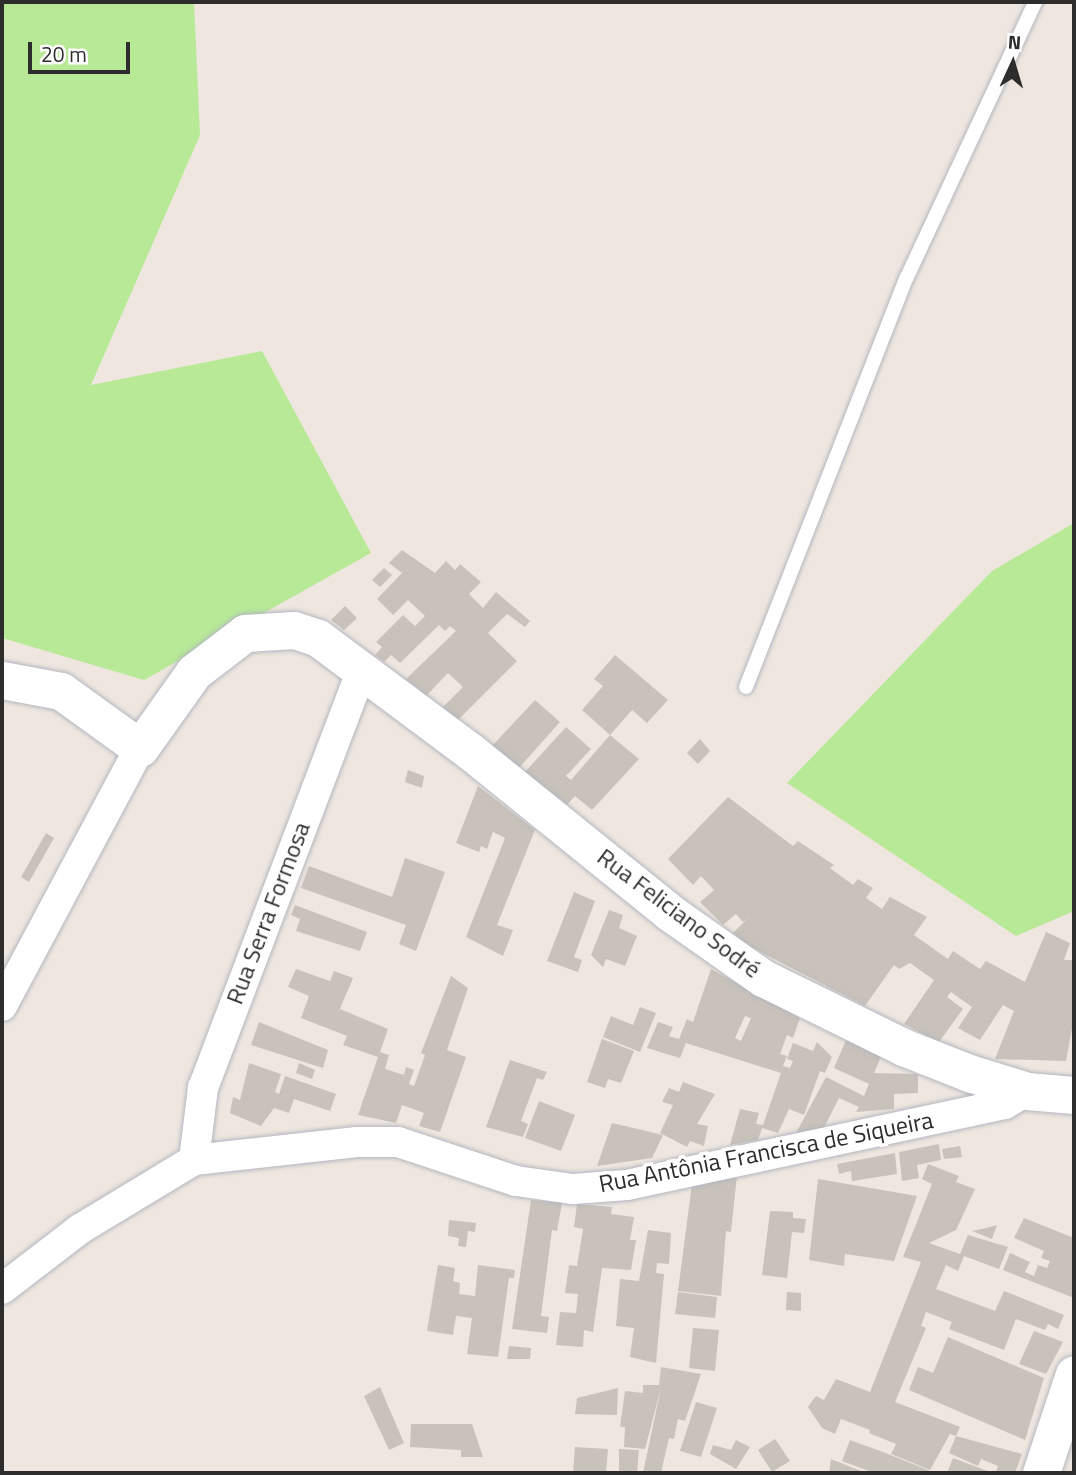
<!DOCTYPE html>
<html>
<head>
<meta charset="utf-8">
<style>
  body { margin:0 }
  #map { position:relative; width:1076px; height:1475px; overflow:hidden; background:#efe7df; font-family:"Titillium Web",sans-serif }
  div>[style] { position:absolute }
  .green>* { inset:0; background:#b7e997 }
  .building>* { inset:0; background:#c8c2ba }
  .roads { filter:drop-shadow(0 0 2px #b3b6c1) drop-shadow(0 0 2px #b3b6c1) }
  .service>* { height:14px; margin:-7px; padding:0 7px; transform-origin:7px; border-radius:7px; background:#fff }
  .minor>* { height:30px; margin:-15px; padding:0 15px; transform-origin:15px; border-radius:15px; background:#fff }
  .tertiary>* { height:37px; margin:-18.5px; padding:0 18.5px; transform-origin:18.5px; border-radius:18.5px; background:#fff }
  span { translate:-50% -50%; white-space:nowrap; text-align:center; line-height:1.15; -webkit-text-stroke:7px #fff; paint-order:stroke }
  .street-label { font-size:24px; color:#2d2d2d }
  .frame { position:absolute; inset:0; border:4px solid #2d2d2d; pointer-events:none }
  .north { position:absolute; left:978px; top:28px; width:70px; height:70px; -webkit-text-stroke:5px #fff; paint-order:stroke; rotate:4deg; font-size:19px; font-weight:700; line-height:28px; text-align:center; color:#2d2d2d }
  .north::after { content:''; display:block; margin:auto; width:24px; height:32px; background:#2d2d2d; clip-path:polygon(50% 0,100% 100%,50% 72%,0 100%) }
  .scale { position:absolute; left:28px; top:42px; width:102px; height:32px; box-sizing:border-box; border:4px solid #2d2d2d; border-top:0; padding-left:9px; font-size:21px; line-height:24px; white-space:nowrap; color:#2d2d2d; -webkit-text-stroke:5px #fff; paint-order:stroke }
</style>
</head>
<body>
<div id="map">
  <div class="green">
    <div style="clip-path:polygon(2px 2px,194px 2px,200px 135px,91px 385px,262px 351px,371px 553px,144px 680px,2px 638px)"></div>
    <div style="clip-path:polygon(1074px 523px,1074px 911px,1016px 936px,787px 783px,992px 571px)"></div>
  </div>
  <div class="building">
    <div style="clip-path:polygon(402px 550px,435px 573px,446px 561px,455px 570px,460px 564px,481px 582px,469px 594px,483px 608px,496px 592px,530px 621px,525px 627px,507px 614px,488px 633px,517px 661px,456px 722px,441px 709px,463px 687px,448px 673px,426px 696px,406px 679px,456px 631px,450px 626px,445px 631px,439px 625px,400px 663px,391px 655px,384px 662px,375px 655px,382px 647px,376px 642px,403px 615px,415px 626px,425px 616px,408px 600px,393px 615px,377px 599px,402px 573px,389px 563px)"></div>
    <div style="clip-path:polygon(384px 568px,392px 575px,380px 587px,372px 580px)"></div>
    <div style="clip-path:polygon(345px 606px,357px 618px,344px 630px,331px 620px)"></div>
    <div style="clip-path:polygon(615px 655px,668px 700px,647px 723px,632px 710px,610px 735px,582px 710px,603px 686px,594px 679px)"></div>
    <div style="clip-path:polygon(535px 700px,560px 722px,519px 768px,492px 746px)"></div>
    <div style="clip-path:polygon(566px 727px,591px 749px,566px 776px,571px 780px,610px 735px,639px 759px,592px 810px,575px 796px,567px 805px,525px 772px)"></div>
    <div style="clip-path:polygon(700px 739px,710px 751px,698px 764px,687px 753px)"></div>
    <div style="clip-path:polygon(408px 770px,424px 776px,422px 788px,405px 782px)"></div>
    <div style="clip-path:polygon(478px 786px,535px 830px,497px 925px,513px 930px,503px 956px,466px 937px,505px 838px,493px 832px,487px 849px,481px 846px,479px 852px,456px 843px)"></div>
    <div style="clip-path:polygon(728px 797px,793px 846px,798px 841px,834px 865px,830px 868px,853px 885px,858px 879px,873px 888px,866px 898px,882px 909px,890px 897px,927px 917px,914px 935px,948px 959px,953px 951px,980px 969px,986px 961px,1025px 982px,1046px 932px,1070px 943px,1064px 960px,1074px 960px,1074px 1018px,1066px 1061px,995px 1059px,1014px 1011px,1003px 1005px,980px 1040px,958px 1028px,972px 1007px,951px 992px,947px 997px,963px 1009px,939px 1042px,904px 1024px,934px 980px,910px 963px,899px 969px,894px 965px,865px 1006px,747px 945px,733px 933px,750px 916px,743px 922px,736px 914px,723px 925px,700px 902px,714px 890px,701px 876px,693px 885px,668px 859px)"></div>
    <div style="clip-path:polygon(46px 833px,54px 838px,29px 882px,21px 877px)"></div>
    <div style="clip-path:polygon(405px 858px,445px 872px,416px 951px,399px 944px,406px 925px,301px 888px,309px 866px,392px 897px)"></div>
    <div style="clip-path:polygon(574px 892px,595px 901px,574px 957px,582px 960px,578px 972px,547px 961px)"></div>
    <div style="clip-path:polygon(295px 905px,367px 932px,360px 951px,296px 931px,300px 919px,291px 915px)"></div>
    <div style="clip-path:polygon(609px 910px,623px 915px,619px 928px,637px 936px,625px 966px,606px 959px,603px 967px,591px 955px)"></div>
    <div style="clip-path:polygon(296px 969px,330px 981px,334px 971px,353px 978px,340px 1009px,388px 1029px,380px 1052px,389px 1055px,385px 1069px,404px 1075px,406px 1067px,414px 1070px,409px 1084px,414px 1086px,425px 1055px,421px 1053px,451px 976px,468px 988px,447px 1050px,466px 1057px,440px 1132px,419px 1126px,424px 1113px,402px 1105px,396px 1123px,358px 1115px,378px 1057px,343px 1045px,347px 1036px,301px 1018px,309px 996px,288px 987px)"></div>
    <div style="clip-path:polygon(evenodd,711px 969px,800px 1018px,793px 1038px,787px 1035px,780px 1054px,787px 1056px,783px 1066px,790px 1068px,793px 1061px,787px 1059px,793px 1043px,813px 1051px,817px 1042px,832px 1057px,825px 1073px,820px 1071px,804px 1115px,789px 1109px,778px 1133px,762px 1128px,758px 1140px,730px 1145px,740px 1109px,759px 1113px,756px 1124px,763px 1125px,781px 1073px,686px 1043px,680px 1058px,647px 1048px,658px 1022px,673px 1027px,669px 1036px,679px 1039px,687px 1019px,693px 1022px,711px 969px,745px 1016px,751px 1018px,741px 1041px,735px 1038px,745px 1016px)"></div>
    <div style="clip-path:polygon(640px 1007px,656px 1013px,640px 1052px,603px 1037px,611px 1016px,633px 1025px)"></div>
    <div style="clip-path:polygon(259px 1022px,328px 1050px,323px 1068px,251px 1045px)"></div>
    <div style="clip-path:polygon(602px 1039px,634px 1051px,621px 1083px,608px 1079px,605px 1088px,587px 1082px)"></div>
    <div style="clip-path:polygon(846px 1040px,881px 1057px,874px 1073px,918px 1074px,918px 1093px,894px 1094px,894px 1109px,856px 1112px,859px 1107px,839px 1098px,822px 1132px,795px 1135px,826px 1077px,864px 1096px,869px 1084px,834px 1068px)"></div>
    <div style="clip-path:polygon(510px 1060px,547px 1072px,543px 1080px,537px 1078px,521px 1121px,528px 1124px,523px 1137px,486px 1127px)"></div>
    <div style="clip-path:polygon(249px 1063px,281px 1074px,275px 1092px,279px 1094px,285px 1076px,336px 1094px,330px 1111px,294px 1099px,289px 1113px,274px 1108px,261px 1126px,230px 1113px,233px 1097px,240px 1100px)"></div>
    <div style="clip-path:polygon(299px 1063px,315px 1070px,312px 1079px,296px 1073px)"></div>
    <div style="clip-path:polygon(683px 1082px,715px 1094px,697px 1124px,708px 1126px,704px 1146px,690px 1141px,687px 1147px,660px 1133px,673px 1105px,662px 1102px,669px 1088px,679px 1092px)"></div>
    <div style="clip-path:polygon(539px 1101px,575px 1115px,561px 1151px,525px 1138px)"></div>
    <div style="clip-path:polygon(612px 1123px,663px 1135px,652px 1158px,597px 1166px)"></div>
    <div style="clip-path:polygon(939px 1144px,941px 1160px,917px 1165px,919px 1178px,902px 1181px,899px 1152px)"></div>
    <div style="clip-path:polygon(960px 1146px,962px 1157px,944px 1159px,942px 1149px)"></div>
    <div style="clip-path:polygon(895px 1153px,897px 1174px,852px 1181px,851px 1171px,839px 1174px,837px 1164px)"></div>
    <div style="clip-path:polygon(928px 1164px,959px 1176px,956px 1182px,975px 1189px,956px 1230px,929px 1243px,960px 1254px,968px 1235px,1008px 1247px,999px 1269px,964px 1256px,958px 1271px,946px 1265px,936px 1289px,995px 1311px,1004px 1291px,1064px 1315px,1058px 1329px,1048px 1324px,1045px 1330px,1016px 1319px,1004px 1350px,949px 1329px,952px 1322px,926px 1312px,921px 1326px,926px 1328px,895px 1402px,960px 1427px,956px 1436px,950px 1434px,930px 1470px,891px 1454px,896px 1444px,869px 1433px,870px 1430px,841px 1419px,835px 1434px,822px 1428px,808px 1407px,816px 1396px,824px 1400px,836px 1379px,870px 1392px,921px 1262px,903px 1257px,932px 1184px,922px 1179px)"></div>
    <div style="clip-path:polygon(737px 1175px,731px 1232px,726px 1231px,721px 1296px,678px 1291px,692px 1184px,706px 1185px,706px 1177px)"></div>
    <div style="clip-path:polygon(818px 1179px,917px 1196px,894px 1261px,845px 1254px,844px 1266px,809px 1260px)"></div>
    <div style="clip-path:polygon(531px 1200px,562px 1203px,557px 1231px,552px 1230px,541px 1316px,549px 1317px,547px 1333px,512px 1329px)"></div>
    <div style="clip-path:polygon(577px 1204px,612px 1207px,611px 1214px,634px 1217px,630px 1240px,636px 1240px,631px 1270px,602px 1268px,593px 1332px,584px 1330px,583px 1347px,556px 1345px,560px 1312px,576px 1313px,578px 1294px,565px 1293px,569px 1265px,577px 1266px,583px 1229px,574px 1227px)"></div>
    <div style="clip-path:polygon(770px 1211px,793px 1212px,793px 1218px,806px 1219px,804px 1233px,792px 1232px,787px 1278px,762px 1275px)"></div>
    <div style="clip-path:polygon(1024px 1218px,1074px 1238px,1074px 1298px,1003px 1270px,1010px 1253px,1030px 1262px,1025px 1272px,1034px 1276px,1038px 1265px,1047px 1268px,1050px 1261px,1041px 1258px,1044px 1251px,1014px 1238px)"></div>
    <div style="clip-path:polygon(449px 1220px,476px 1223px,475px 1232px,468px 1231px,466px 1247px,458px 1246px,459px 1238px,448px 1236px)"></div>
    <div style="clip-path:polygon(997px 1225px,992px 1239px,972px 1231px,986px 1228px)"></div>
    <div style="clip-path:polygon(648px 1230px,671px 1233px,669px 1264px,657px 1263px,656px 1273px,664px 1274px,656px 1363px,630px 1357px,634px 1328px,616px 1326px,620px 1279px,639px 1281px)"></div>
    <div style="clip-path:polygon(438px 1265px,455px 1268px,453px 1281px,460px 1283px,459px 1294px,475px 1296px,478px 1265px,515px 1270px,514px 1278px,509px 1278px,498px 1357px,467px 1354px,472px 1318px,456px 1316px,453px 1335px,427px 1331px)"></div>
    <div style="clip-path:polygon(678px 1292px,717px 1297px,715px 1318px,675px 1314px)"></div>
    <div style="clip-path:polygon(787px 1292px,801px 1293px,801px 1311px,786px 1310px)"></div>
    <div style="clip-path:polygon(693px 1328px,719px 1330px,715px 1371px,689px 1368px)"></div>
    <div style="clip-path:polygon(1034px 1331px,1063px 1342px,1046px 1374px,1019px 1364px)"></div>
    <div style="clip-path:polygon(948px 1337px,1044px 1378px,1025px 1440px,909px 1390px,918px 1367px,933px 1373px)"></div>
    <div style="clip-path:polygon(509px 1346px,531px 1348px,530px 1359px,507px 1359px)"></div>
    <div style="clip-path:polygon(661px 1367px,701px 1374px,685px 1421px,678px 1419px,674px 1439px,669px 1438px,661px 1473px,643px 1473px,661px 1388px,645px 1449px,624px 1447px,625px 1427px,620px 1427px,625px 1391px,643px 1393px,643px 1385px,659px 1385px)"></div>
    <div style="clip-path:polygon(380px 1387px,404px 1443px,389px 1450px,364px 1396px)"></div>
    <div style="clip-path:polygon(618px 1388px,617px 1415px,575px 1414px,577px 1398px)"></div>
    <div style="clip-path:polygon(696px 1402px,717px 1408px,701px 1457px,680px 1451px)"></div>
    <div style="clip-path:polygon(411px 1424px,472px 1424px,483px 1457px,461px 1457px,461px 1450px,410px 1447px)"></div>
    <div style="clip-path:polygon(956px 1436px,1022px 1454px,1015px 1473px,1000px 1473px,996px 1472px,998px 1466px,981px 1459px,978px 1466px,949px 1453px)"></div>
    <div style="clip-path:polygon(775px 1439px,790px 1461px,772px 1472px,758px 1450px)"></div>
    <div style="clip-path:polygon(736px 1440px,750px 1447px,736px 1469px,710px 1454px,713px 1445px,731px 1450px)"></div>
    <div style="clip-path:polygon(850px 1440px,883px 1452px,935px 1473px,874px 1473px,842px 1461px)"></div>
    <div style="clip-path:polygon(575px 1447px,608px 1449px,606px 1473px,573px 1473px)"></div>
    <div style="clip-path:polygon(619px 1449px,639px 1450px,637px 1473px,619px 1473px)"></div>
    <div style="clip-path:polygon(953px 1458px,993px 1473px,947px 1473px)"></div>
    <div style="clip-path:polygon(831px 1459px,866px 1473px,829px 1473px)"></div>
  </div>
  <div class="roads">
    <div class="service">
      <div style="left:746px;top:687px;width:440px;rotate:-68.6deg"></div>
      <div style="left:907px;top:277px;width:303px;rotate:-65deg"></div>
    </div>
    <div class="minor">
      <div style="left:2px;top:1006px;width:293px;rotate:-61.9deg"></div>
      <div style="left:194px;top:1160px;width:73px;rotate:-82.9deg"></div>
      <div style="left:203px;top:1088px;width:445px;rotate:-69.2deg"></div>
      <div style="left:2px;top:1289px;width:98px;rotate:-37.6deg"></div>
      <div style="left:80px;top:1229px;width:133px;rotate:-31.2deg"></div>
      <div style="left:194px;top:1160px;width:164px;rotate:-6.3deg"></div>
      <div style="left:357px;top:1142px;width:41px"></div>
      <div style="left:398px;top:1142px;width:124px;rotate:18.3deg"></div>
      <div style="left:516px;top:1181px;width:58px;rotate:8deg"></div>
      <div style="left:573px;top:1189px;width:54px;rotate:-4.2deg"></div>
      <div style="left:627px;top:1185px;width:387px;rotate:-12.1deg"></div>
      <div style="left:1005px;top:1104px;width:26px;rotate:-31deg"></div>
    </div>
    <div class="tertiary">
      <div style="left:2px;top:680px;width:60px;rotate:10.6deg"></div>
      <div style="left:61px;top:691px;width:97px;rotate:35.8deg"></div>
      <div style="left:140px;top:748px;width:93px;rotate:-54.6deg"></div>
      <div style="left:194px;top:672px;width:64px;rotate:-37.4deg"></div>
      <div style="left:245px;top:633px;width:49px;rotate:-3.5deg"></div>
      <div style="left:294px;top:630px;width:25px;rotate:18deg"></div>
      <div style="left:318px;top:638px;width:191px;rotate:36.7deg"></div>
      <div style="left:471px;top:752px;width:255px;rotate:38.9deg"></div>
      <div style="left:669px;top:912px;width:115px;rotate:35.1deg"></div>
      <div style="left:763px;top:978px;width:156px;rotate:26.2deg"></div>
      <div style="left:903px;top:1047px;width:71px;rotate:21.5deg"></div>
      <div style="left:969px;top:1073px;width:61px;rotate:17.2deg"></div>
      <div style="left:1027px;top:1091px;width:47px;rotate:4.9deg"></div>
      <div style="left:1041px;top:1473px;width:104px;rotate:-71.6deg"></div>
    </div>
  </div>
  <div class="street-label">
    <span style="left:268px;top:913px;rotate:-69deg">Rua Serra Formosa</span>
    <span style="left:679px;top:913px;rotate:37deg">Rua Feliciano Sodré</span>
    <span style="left:766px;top:1152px;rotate:-11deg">Rua Antônia Francisca de Siqueira</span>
  </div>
  <div class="frame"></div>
  <div class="north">N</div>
  <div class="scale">20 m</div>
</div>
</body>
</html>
